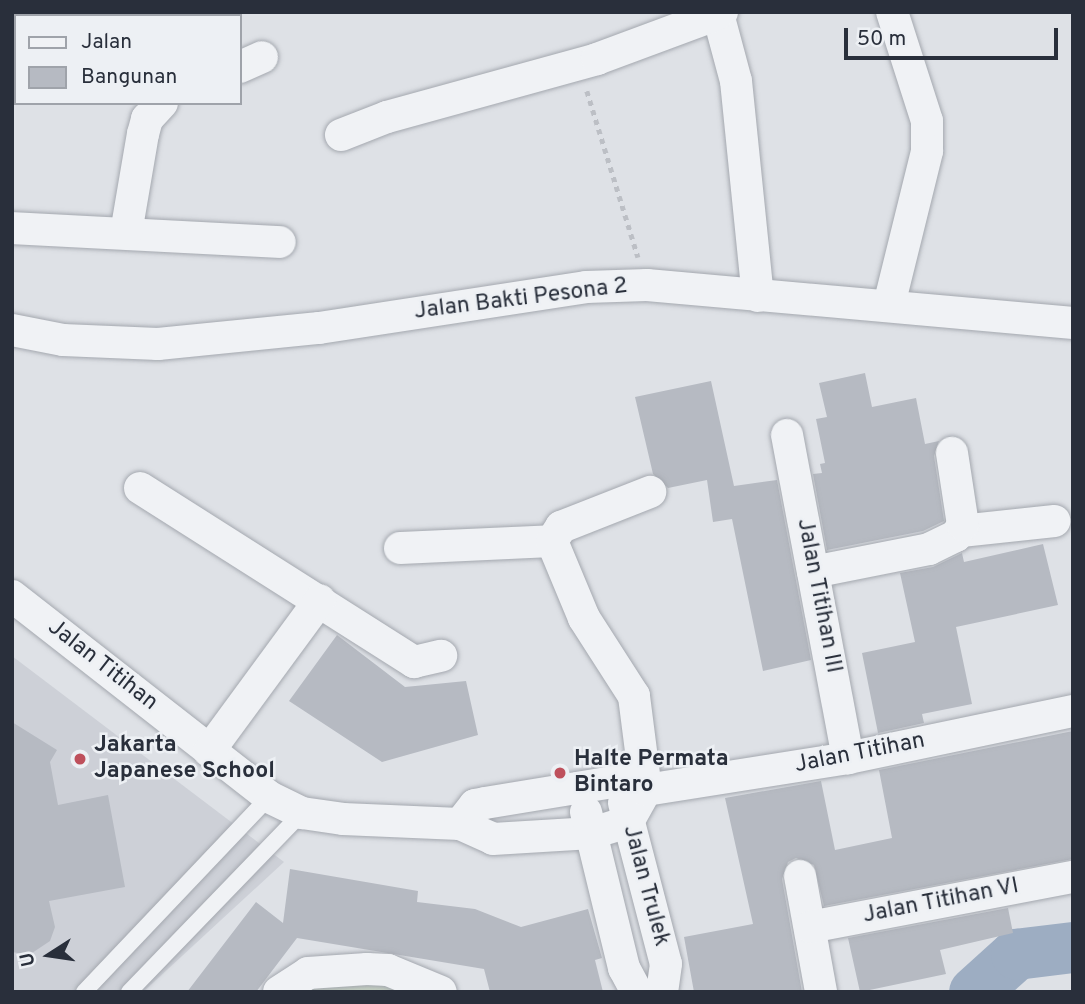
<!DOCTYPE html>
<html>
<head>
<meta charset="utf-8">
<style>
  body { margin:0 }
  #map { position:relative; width:1085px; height:1004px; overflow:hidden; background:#dee1e6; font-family:Overpass,sans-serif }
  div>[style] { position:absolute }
  .built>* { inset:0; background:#cdd0d7 }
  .green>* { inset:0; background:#c3cfc0 }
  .river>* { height:51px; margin:-25.5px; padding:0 25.5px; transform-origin:25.5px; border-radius:25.5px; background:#9dadc2 }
  .building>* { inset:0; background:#b6bac2 }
  .path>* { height:4.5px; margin-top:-2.25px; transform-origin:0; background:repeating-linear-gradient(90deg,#bcbfc5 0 5px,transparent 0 10px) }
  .roads { filter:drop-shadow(0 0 2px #a4a8af) drop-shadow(0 0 2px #a4a8af) }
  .service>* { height:16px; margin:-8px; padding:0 8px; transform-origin:8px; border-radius:8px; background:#f0f2f5 }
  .minor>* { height:32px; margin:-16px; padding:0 16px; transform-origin:16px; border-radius:16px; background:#f0f2f5 }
  .dots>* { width:19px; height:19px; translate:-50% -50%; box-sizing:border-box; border:4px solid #edf0f4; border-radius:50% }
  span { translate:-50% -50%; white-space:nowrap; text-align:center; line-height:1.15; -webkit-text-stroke:5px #edf0f4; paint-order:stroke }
  .street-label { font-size:23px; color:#292f3b }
  .poi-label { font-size:23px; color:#292f3b; font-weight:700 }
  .left { translate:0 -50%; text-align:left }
  .frame { position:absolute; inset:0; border:14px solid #292f3b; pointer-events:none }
  .legend { position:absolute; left:14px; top:14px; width:228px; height:91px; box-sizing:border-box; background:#edf0f4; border:2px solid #9fa3aa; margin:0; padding:9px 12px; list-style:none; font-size:21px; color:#292f3b }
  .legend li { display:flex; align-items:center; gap:14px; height:35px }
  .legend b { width:35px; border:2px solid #9fa3aa }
  .north { position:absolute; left:14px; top:920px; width:70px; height:70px; -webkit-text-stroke:5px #edf0f4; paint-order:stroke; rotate:258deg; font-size:19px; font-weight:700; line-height:28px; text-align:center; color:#292f3b }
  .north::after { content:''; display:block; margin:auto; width:24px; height:32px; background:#292f3b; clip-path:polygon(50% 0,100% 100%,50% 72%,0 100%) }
  .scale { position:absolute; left:844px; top:28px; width:214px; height:32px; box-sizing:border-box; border:4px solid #292f3b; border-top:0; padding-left:9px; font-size:21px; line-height:24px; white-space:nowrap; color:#292f3b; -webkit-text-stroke:5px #edf0f4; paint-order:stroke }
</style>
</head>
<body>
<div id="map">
  <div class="built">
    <div style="clip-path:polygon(12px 656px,284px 862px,143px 992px,12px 992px)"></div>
  </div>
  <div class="green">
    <div style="clip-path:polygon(393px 975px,434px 992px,282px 992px)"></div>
  </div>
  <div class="river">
    <div style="left:974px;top:992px;width:57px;rotate:-42.1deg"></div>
    <div style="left:1016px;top:954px;width:57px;rotate:-7deg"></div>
  </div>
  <div class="building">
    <div style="clip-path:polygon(865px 373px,872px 407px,916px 398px,925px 444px,939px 441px,934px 456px,944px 521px,923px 531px,827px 550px,813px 474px,822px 473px,820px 464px,825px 463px,816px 419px,827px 417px,819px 383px)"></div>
    <div style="clip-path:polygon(711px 381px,734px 486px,777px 480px,811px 660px,763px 671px,732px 519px,713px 522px,707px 480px,668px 488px,653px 474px,635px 397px)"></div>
    <div style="clip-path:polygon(1043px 544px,1058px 605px,956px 627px,972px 704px,922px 714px,924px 723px,878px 733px,862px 653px,915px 642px,900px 573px,933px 567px,962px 553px,964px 562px)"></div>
    <div style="clip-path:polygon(337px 635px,405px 687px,466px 681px,478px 735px,382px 762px,289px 701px)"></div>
    <div style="clip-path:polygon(12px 722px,57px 750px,50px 762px,58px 805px,108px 795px,125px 887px,49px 901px,55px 927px,50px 941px,29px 955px,12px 952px)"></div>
    <div style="clip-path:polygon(1073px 731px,1073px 859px,824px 906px,814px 865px,796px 858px,788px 862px,782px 879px,802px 992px,694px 992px,684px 937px,753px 924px,725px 798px,821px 781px,835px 850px,892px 838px,879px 770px)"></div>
    <div style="clip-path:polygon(290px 869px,418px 891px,417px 902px,475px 909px,521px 927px,588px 909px,602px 958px,595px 960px,603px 992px,490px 992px,484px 969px,297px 938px,256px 992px,187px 992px,256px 902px,283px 923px)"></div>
    <div style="clip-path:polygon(1008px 908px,1013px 933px,940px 950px,946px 974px,860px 992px,848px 938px)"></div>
  </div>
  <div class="path">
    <div style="left:587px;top:91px;width:174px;rotate:72.9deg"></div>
  </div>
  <div class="roads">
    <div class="service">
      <div style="left:84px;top:992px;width:269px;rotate:-46.5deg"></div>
      <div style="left:129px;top:992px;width:249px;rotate:-46deg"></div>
    </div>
    <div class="minor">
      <div style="left:722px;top:12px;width:4px;rotate:153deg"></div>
      <div style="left:718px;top:14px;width:69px;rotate:75deg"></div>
      <div style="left:736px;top:81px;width:216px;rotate:84.2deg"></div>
      <div style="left:240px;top:67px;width:24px;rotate:-24deg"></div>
      <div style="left:341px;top:135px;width:49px;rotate:-21.4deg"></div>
      <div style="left:387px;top:117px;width:218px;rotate:-15.4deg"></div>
      <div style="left:597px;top:59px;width:129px;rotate:-20.4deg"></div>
      <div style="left:12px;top:228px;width:268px;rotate:3deg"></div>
      <div style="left:126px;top:233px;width:100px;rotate:-80.3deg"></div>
      <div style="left:143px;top:134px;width:16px;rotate:-75deg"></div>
      <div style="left:147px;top:119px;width:22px;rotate:-47deg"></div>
      <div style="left:889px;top:305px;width:159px;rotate:-76.1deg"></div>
      <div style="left:927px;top:151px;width:30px;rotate:-90deg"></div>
      <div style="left:927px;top:121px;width:114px;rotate:-107.8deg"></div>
      <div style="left:12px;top:330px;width:52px;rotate:11.1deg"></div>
      <div style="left:63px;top:340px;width:95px;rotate:2.4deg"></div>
      <div style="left:158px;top:344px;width:162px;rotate:-5.7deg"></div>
      <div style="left:319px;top:328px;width:270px;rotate:-8.7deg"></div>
      <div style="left:586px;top:287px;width:61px;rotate:-1.9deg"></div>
      <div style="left:647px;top:285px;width:428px;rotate:5.1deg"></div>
      <div style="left:787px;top:435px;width:329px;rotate:79.3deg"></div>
      <div style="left:140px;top:488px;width:325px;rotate:32.4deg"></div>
      <div style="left:414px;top:662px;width:28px;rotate:-13deg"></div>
      <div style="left:961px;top:531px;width:94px;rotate:-6.1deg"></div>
      <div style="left:400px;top:548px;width:152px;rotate:-2.6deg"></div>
      <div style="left:813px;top:572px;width:118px;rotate:-11.2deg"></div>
      <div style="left:929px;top:549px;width:30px;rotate:-26deg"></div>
      <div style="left:956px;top:536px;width:13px;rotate:-58deg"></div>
      <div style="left:963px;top:525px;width:73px;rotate:-98.7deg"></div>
      <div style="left:12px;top:596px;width:326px;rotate:38deg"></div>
      <div style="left:269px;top:797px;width:37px;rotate:26deg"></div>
      <div style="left:302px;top:813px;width:41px;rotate:8.3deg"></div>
      <div style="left:343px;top:819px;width:117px;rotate:2.4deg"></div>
      <div style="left:460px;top:824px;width:36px;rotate:24deg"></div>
      <div style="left:493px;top:839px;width:99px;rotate:-3.5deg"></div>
      <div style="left:592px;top:833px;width:38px;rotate:-17deg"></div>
      <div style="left:628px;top:822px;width:37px;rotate:-61deg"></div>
      <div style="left:209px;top:751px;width:187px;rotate:-53.7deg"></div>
      <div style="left:646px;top:790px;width:95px;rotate:-97.3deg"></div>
      <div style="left:634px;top:696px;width:93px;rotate:-122.7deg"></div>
      <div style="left:584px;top:618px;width:83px;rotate:-112.6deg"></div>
      <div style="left:552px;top:541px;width:17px;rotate:-57deg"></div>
      <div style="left:561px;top:527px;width:96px;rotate:-21.5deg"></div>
      <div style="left:624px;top:803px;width:166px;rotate:75.4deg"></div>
      <div style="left:666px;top:964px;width:28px;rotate:98deg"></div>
      <div style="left:586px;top:812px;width:161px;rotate:76.3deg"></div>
      <div style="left:624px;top:968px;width:27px;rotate:62deg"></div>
      <div style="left:460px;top:824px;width:24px;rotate:-52deg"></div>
      <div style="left:475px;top:805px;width:10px;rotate:-11deg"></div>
      <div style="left:485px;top:803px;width:136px;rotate:-9.3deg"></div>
      <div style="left:619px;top:781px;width:28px;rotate:18deg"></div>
      <div style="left:646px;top:790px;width:205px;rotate:-9deg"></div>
      <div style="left:848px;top:758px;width:230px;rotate:-11.8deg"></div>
      <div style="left:800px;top:876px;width:118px;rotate:79.7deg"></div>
      <div style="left:810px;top:927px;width:268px;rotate:-10.8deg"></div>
      <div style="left:279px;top:992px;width:35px;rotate:-33deg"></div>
      <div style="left:308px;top:973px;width:59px;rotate:-3.9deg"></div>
      <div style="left:367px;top:969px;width:21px;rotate:3deg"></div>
      <div style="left:388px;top:970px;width:57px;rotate:22.5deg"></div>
    </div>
  </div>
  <div class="dots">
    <div style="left:80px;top:759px;background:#be505c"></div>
    <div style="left:560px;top:773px;background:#be505c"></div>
  </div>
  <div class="street-label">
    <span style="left:521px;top:300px;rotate:-7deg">Jalan Bakti Pesona 2</span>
    <span style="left:818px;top:596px;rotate:79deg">Jalan Titihan III</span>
    <span style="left:102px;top:666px;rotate:38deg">Jalan Titihan</span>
    <span style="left:860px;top:754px;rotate:-11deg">Jalan Titihan</span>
    <span style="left:645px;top:886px;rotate:75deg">Jalan Trulek</span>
    <span style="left:941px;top:902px;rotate:-11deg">Jalan Titihan VI</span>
  </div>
  <div class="poi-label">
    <span class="left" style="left:94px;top:759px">Jakarta<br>Japanese School</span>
    <span class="left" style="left:574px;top:773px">Halte Permata<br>Bintaro</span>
  </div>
  <div class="frame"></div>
  <ul class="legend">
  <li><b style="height:9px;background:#f0f2f5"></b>Jalan</li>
  <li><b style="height:19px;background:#b6bac2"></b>Bangunan</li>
  </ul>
  <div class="north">U</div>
  <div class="scale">50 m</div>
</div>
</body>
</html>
